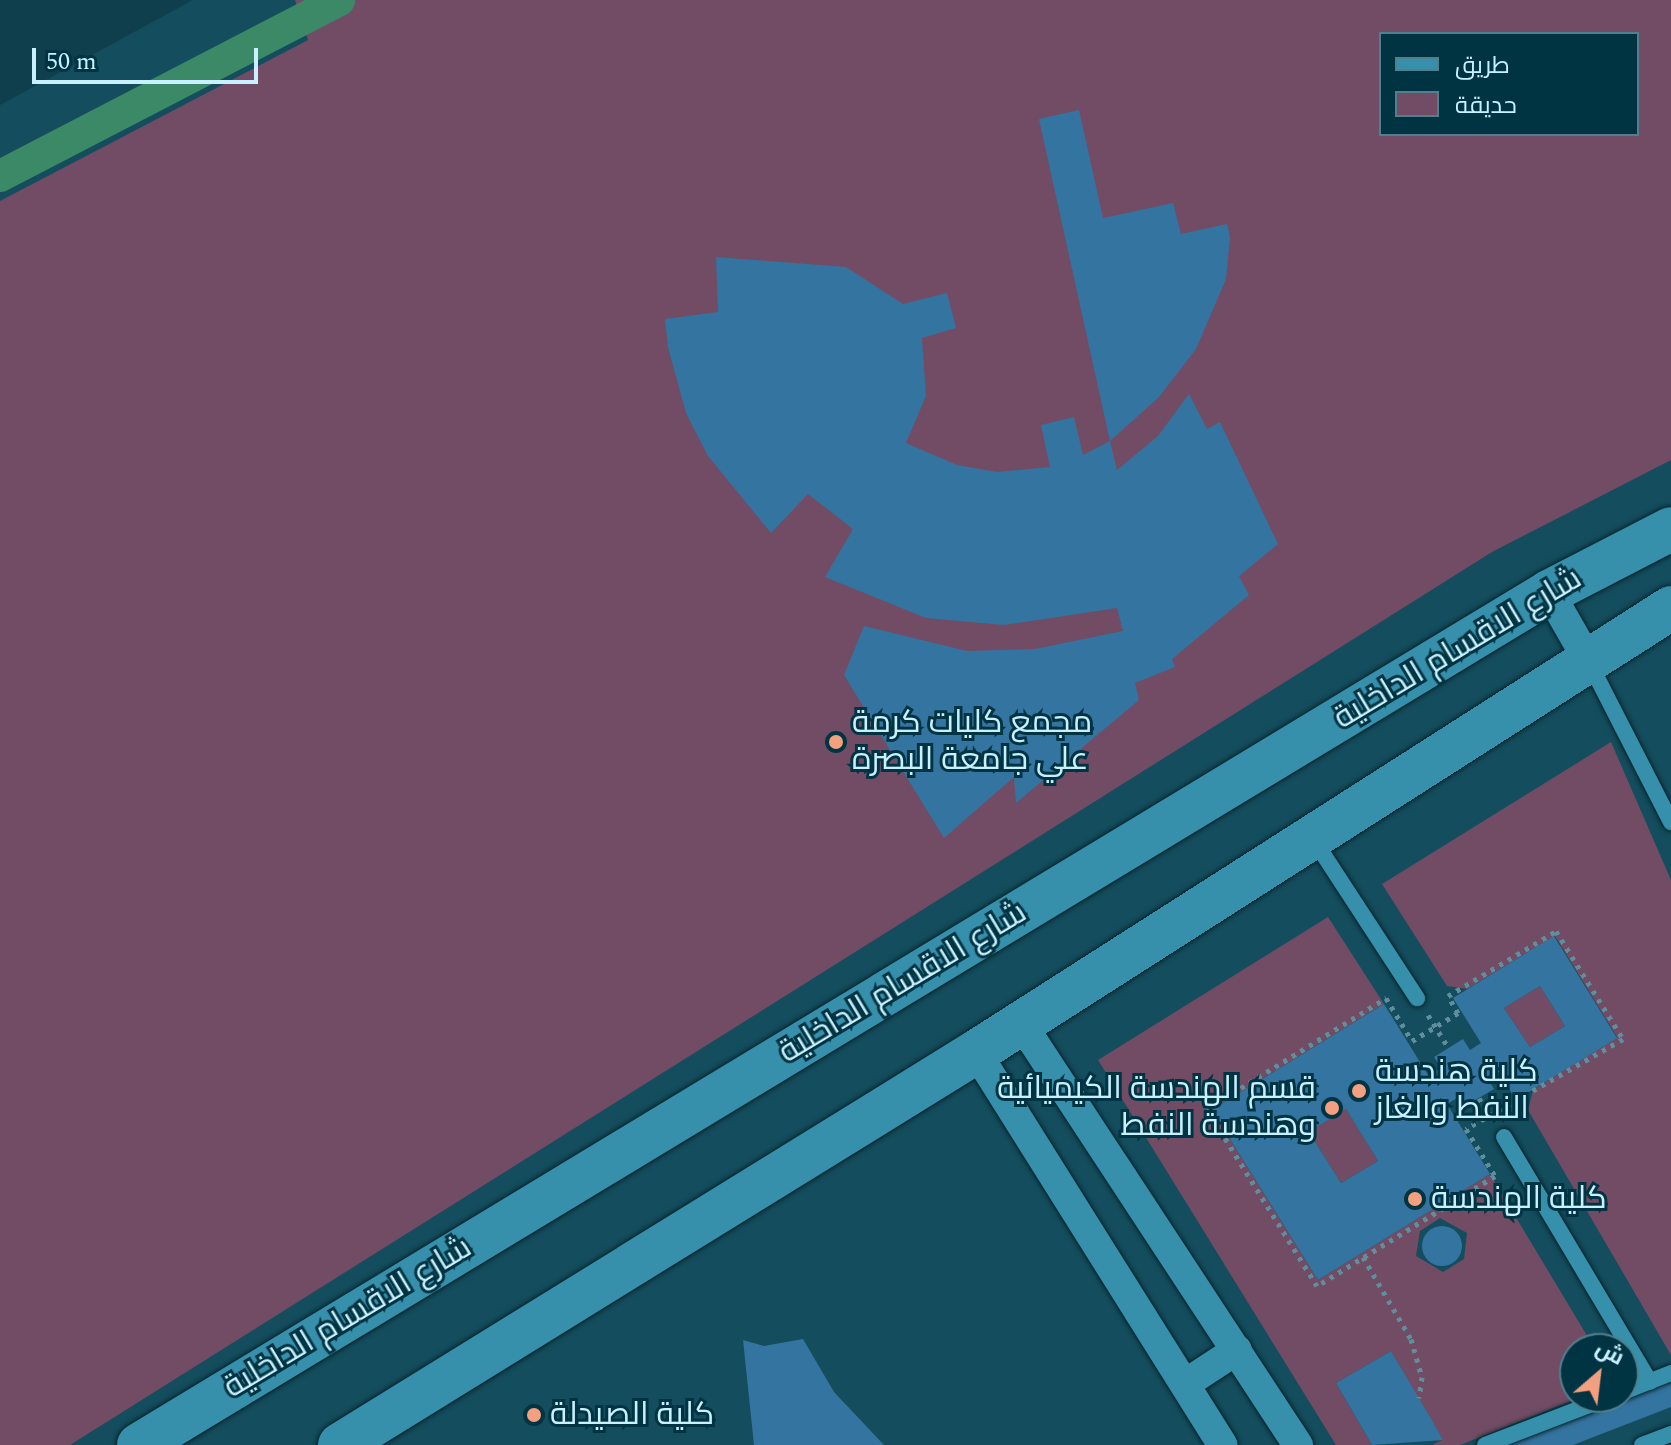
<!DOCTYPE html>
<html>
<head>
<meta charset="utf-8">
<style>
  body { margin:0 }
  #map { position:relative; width:1671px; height:1445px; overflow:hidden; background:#0f3f4d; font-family:Spectral,Cairo,serif }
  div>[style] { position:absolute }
  .built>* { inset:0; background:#144d5d }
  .green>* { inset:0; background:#724c64 }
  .canal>* { height:32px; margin:-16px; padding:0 16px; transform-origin:16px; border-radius:16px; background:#3b8966 }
  .building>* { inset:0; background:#3474a0 }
  .round { border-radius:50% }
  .path>* { height:5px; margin-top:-2.5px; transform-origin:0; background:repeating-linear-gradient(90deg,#618e9c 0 4px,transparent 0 10px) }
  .roads { filter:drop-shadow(0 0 2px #08242d) drop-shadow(0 0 2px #08242d) }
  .lane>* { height:16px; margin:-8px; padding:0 8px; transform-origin:8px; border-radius:8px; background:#368fab }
  .street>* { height:30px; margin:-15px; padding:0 15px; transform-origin:15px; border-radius:15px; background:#368fab }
  .secondary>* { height:44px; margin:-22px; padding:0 22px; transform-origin:22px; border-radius:22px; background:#368fab }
  .dots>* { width:22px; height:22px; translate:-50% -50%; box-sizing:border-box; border:4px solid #013442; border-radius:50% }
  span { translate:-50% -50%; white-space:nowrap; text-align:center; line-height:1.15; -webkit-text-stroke:6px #013442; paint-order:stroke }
  .street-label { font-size:32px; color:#c8f0ff }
  .poi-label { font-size:32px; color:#c8f0ff }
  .left { translate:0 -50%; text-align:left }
  .right { translate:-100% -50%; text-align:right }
  .legend { position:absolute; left:1379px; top:32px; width:260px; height:104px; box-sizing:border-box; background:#013442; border:2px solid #517f8e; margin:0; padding:10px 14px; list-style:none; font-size:24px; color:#c8f0ff }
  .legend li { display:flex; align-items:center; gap:16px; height:40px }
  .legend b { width:40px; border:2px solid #517f8e }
  .north { position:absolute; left:1559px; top:1333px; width:80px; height:80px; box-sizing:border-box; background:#013442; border:2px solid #517f8e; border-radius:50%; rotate:28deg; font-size:22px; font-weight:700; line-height:32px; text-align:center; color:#c8f0ff }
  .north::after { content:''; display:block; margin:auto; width:28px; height:36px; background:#f2a080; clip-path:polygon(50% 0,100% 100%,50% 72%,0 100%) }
  .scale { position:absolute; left:32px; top:48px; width:226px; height:36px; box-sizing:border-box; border:4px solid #c8f0ff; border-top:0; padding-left:10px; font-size:24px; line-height:28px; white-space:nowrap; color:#c8f0ff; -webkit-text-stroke:6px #013442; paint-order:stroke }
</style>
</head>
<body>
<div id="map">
  <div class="built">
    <div style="clip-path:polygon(evenodd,193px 0,1671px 0,1671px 1445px,0 1445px,0 105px,193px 0,1381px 34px,1637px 34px,1637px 134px,1381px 134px,1381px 34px,193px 0,1575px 1349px,1623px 1349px,1623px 1397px,1575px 1397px,1575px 1349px)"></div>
  </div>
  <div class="green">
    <div style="clip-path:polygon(evenodd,295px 0,1671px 0,1671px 460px,1492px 552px,70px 1445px,0 1445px,0 201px,308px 40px,295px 0,1381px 34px,1637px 34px,1637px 134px,1381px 134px,1381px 34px)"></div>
    <div style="clip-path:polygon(1611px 742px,1671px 880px,1671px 1355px,1528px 1110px,1533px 1090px,1617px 1037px,1555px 936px,1467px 989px,1447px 986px,1382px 884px)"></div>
    <div style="clip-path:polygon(evenodd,1328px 917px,1384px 1004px,1212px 1110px,1318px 1280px,1490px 1174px,1595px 1349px,1575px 1349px,1575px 1397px,1581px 1397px,1460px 1445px,1432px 1445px,1442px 1440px,1391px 1351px,1336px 1383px,1372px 1445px,1336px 1445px,1098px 1060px,1328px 917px,1440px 1218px,1467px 1233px,1464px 1259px,1443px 1272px,1416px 1256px,1420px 1231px,1440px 1218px)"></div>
    <div style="clip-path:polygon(1540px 986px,1565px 1026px,1530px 1047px,1504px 1008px)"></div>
    <div style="clip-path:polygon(1346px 1109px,1378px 1161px,1341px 1183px,1309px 1132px)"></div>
  </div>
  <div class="canal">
    <div style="left:0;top:176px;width:382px;rotate:-27.4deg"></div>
  </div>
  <div class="building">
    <div style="clip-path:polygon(1079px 110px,1103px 218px,1173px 203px,1181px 234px,1227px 224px,1230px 237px,1226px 279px,1196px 349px,1159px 397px,1110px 441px,1039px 119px)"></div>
    <div style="clip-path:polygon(716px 257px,846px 267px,903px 304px,947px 293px,956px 328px,922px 338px,926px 396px,906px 443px,957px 465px,997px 472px,1050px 467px,1041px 425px,1074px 417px,1083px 455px,1110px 441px,1117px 470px,1158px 436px,1189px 394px,1207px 429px,1220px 422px,1278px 544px,1239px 576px,1249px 595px,1172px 659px,1175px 667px,1135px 683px,1139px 700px,1016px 803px,1014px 777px,944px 838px,844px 675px,864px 626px,967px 651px,1035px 649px,1123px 631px,1117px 608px,1004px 625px,926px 618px,825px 577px,853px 529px,808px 494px,771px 533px,708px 456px,686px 413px,668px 347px,665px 319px,718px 312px)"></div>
    <div style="clip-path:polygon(evenodd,1554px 936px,1617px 1038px,1516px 1100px,1499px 1072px,1488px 1079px,1494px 1089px,1465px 1106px,1459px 1097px,1447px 1104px,1490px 1174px,1318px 1280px,1212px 1110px,1384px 1004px,1428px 1075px,1441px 1068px,1434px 1057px,1463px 1039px,1470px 1050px,1481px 1043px,1453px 998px,1554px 936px,1540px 986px,1565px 1026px,1530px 1047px,1504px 1008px,1540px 986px,1554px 936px,1346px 1109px,1378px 1161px,1341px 1183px,1309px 1132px,1346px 1109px)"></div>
    <div class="round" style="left:1422px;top:1226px;width:40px;height:40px"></div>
    <div style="clip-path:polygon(803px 1339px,834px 1392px,884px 1445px,754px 1445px,743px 1340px,764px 1346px)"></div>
    <div style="clip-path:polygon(1391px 1351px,1430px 1417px,1443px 1440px,1372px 1445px,1336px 1383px)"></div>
    <div style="clip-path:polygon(1671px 1381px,1671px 1407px,1573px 1445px,1506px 1445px)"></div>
  </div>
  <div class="path">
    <div style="left:1556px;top:931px;width:127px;rotate:58.2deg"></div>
    <div style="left:1623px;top:1039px;width:181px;rotate:150.2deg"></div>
    <div style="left:1466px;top:1129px;width:55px;rotate:58.3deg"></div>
    <div style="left:1495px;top:1176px;width:209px;rotate:148.3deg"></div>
    <div style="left:1317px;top:1286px;width:208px;rotate:-121.9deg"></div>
    <div style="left:1207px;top:1109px;width:211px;rotate:-31.8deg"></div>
    <div style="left:1386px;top:998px;width:50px;rotate:58.8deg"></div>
    <div style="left:1412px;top:1041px;width:54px;rotate:-31.3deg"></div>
    <div style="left:1458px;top:1013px;width:20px;rotate:-120deg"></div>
    <div style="left:1448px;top:996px;width:126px;rotate:-31deg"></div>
    <div style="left:1428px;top:1015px;width:39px;rotate:58deg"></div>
    <div style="left:1479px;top:1098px;width:21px;rotate:59deg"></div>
    <div style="left:1363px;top:1257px;width:95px;rotate:59.7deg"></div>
    <div style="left:1411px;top:1339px;width:40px;rotate:74deg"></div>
    <div style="left:1422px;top:1377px;width:21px;rotate:98deg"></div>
  </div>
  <div class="roads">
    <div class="lane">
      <div style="left:1589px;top:662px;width:180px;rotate:62.9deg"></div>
      <div style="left:1314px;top:840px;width:189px;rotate:56.9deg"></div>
      <div style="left:1504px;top:1137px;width:285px;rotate:59.2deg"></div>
      <div style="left:1623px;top:1392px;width:52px;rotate:-21.6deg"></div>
      <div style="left:1485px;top:1445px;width:134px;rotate:-21deg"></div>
      <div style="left:1642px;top:1445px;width:31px;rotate:-21deg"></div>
    </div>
    <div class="street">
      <div style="left:1549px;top:592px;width:78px;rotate:60.2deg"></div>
      <div style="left:1021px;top:1023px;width:505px;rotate:56.72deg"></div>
      <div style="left:976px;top:1052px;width:464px;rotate:57.9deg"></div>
      <div style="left:1185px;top:1384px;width:62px;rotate:-33.2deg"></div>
    </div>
    <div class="secondary">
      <div style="left:139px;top:1445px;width:1648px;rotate:-31.17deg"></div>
      <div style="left:1549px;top:592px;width:137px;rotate:-27.3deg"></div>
      <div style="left:340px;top:1445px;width:748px;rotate:-31.71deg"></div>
      <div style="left:976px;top:1052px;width:825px;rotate:-32.57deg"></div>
    </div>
  </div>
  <div class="dots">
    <div style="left:836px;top:742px;background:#f2a080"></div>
    <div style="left:1359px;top:1091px;background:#f2a080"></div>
    <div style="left:1332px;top:1108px;background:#f2a080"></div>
    <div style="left:1415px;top:1199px;background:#f2a080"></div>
    <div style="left:534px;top:1415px;background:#f2a080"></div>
  </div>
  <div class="street-label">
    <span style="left:1458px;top:649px;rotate:-31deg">شارع الاقسام الداخلية</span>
    <span style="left:903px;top:983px;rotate:-31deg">شارع الاقسام الداخلية</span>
    <span style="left:348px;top:1318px;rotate:-31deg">شارع الاقسام الداخلية</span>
  </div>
  <div class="poi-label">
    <span class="left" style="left:852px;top:742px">مجمع كليات كرمة<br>علي جامعة البصرة</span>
    <span class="left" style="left:1375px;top:1091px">كلية هندسة<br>النفط والغاز</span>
    <span class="right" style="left:1316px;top:1108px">قسم الهندسة الكيميائية<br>وهندسة النفط</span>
    <span class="left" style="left:1431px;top:1199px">كلية الهندسة</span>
    <span class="left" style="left:550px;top:1415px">كلية الصيدلة</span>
  </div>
  <ul class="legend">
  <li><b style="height:10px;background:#368fab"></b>طريق</li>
  <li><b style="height:22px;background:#724c64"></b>حديقة</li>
  </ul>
  <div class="north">ش</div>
  <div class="scale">50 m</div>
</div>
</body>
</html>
